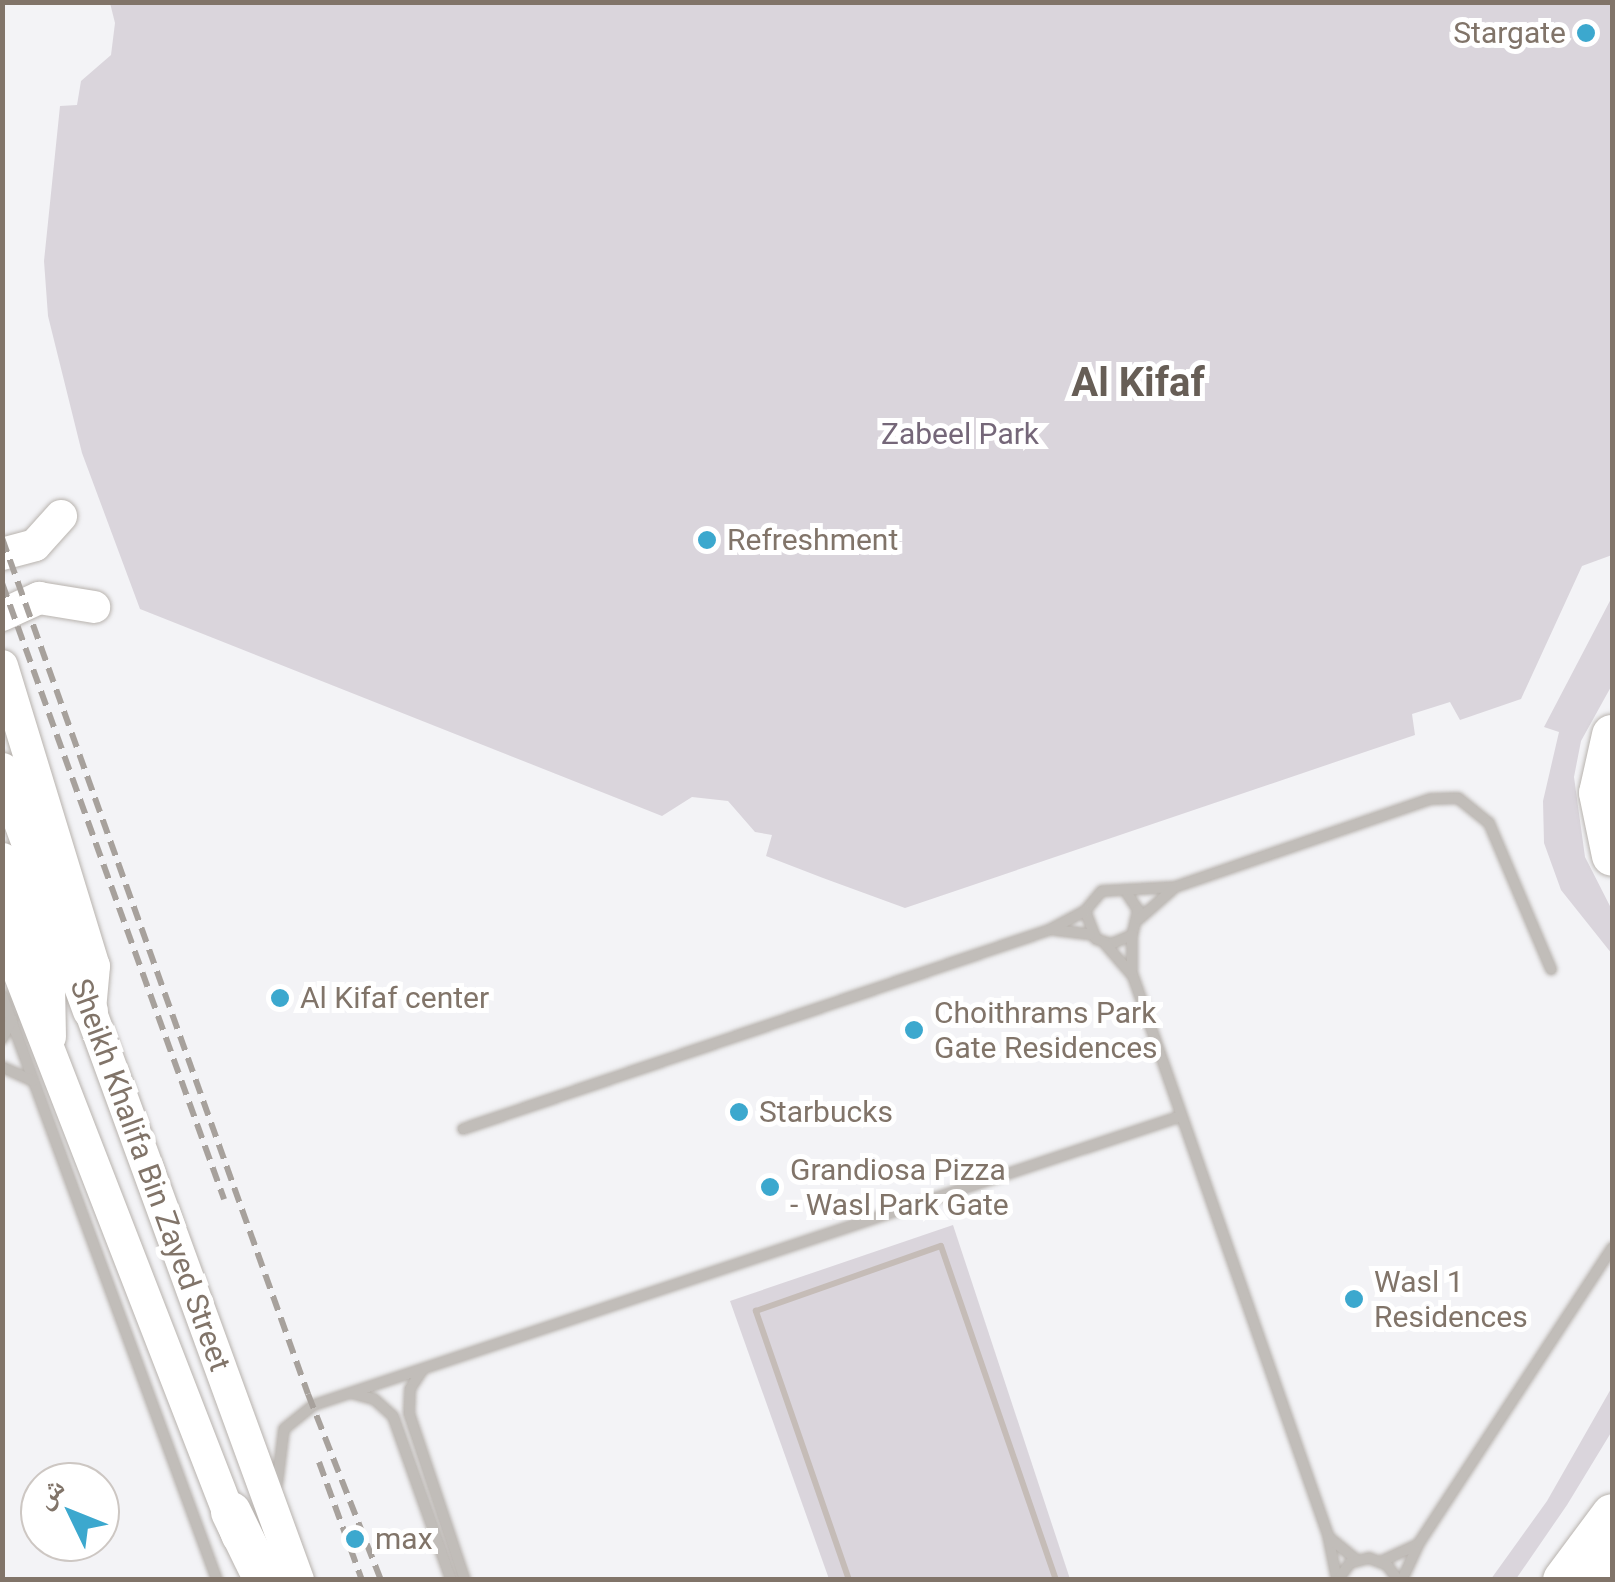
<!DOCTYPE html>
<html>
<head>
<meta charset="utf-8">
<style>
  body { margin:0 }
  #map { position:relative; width:1615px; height:1582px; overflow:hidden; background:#f3f3f6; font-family:Roboto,"Noto Naskh Arabic",sans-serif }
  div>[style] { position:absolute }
  .green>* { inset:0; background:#dad5dc }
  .stream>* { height:6px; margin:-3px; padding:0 3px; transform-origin:3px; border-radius:3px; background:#c5bcb7 }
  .roads { filter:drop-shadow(0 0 2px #b8b3ae) drop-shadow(0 0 2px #b8b3ae) }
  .minor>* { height:10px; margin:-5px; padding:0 5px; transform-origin:5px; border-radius:5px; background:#c1bdb9 }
  .secondary>* { height:32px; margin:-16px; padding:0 16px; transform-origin:16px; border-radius:16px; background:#fff }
  .primary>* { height:35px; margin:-17.5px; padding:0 17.5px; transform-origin:17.5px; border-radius:17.5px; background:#fff }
  .motorway>* { height:40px; margin:-20px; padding:0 20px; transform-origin:20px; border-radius:20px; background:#fff }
  .rail>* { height:6px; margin-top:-3px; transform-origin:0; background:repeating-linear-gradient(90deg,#a7a19c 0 15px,transparent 0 23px) }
  .dots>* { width:28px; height:28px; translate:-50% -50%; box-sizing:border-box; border:5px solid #fff; border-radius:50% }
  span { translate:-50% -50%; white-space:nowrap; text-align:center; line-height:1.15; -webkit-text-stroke:10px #fff; paint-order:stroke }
  .poi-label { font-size:30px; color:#817469 }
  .right { translate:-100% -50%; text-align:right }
  .left { translate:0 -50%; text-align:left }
  .park-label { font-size:30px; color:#756779 }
  .street-label { font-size:30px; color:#817469 }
  .district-label { font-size:40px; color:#675e56; font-weight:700 }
  .frame { position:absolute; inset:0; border:5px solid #817469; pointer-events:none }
  .north { position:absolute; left:20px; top:1462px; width:100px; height:100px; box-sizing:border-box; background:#fff; border:2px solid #cdc7c3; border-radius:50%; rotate:313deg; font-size:28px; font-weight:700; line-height:40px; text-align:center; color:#817469 }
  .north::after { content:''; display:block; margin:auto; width:35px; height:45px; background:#3ca8ce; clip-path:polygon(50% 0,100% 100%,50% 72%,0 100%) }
</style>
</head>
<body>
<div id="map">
  <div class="green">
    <div style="clip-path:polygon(110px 3px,1612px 3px,1612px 555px,1582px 566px,1521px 699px,1460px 720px,1450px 702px,1412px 714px,1415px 735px,905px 908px,823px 878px,766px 856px,772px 835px,755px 832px,728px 801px,692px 797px,662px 816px,140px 609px,82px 453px,48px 316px,44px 261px,60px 106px,77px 105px,81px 81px,111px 55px,115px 23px)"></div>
    <div style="clip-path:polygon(1612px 597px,1612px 685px,1581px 741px,1574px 777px,1585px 857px,1612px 910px,1612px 954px,1561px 890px,1544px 843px,1543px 801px,1559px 732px,1544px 727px)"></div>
    <div style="clip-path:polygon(953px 1225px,1070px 1579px,829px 1579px,730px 1301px)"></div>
    <div style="clip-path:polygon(1612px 1387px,1612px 1431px,1567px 1505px,1516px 1579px,1491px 1579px,1547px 1501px)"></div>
  </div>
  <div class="stream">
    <div style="left:849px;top:1580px;width:285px;rotate:-109.1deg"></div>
    <div style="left:756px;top:1311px;width:196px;rotate:-19.4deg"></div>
    <div style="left:941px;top:1246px;width:353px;rotate:71deg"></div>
  </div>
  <div class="roads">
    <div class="minor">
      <div style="left:1128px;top:895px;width:18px;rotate:56deg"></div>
      <div style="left:1138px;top:910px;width:26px;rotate:103deg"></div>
      <div style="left:1132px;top:935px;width:23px;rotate:157deg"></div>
      <div style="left:1111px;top:944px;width:16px;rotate:-162deg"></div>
      <div style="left:1096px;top:939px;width:30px;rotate:-111deg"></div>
      <div style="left:1085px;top:911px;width:26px;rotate:-50deg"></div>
      <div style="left:1102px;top:891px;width:73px;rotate:-3.1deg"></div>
      <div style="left:1175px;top:887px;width:271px;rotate:-19deg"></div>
      <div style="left:1431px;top:799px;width:27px;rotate:-2deg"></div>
      <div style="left:1458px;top:798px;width:40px;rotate:39deg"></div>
      <div style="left:1489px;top:823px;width:159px;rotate:67deg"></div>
      <div style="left:1139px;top:919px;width:44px;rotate:-41.3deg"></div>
      <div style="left:1055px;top:930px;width:35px;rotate:7deg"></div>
      <div style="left:1106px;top:945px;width:41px;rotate:48.9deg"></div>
      <div style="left:1133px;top:976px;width:592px;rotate:70.77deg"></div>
      <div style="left:1328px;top:1535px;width:46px;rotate:78.7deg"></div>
      <div style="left:1132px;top:970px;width:35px;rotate:-90deg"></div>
      <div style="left:2px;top:995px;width:623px;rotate:69.82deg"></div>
      <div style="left:2px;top:1039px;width:22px;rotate:-63deg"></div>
      <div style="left:2px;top:1067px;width:34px;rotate:24deg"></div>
      <div style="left:463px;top:1129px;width:619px;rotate:-18.76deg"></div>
      <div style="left:1049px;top:930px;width:41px;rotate:-27.8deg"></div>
      <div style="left:423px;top:1369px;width:24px;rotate:123deg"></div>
      <div style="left:410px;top:1389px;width:24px;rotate:92deg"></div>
      <div style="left:409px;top:1413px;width:176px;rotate:71.5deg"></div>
      <div style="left:351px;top:1393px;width:24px;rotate:15deg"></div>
      <div style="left:374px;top:1399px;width:25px;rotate:42deg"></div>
      <div style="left:393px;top:1416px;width:174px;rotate:70.5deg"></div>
      <div style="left:277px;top:1485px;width:56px;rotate:-82.9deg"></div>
      <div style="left:284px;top:1429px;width:38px;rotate:-39deg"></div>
      <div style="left:314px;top:1405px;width:914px;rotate:-18.43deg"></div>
      <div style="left:1331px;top:1539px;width:33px;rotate:39deg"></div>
      <div style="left:1382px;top:1561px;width:38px;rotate:-25deg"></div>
      <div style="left:1338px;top:1580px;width:21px;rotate:-55deg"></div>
      <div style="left:1350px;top:1563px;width:20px;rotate:-15deg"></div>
      <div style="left:1369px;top:1558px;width:19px;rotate:21deg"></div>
      <div style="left:1387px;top:1565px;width:19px;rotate:54deg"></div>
      <div style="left:1402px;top:1580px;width:41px;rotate:-65.3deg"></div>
      <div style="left:1419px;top:1543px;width:353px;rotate:-56.8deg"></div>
    </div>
    <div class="secondary">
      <div style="left:2px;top:554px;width:34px;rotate:-15deg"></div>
      <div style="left:35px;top:545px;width:39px;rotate:-48deg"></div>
      <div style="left:2px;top:615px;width:41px;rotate:-24.7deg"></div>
      <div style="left:39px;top:598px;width:56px;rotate:9.3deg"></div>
      <div style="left:2px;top:666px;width:314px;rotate:73deg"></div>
      <div style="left:94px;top:966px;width:44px;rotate:95.2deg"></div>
      <div style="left:90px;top:1010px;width:607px;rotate:69.95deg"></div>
      <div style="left:2px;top:929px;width:652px;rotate:68.79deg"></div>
    </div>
    <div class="primary">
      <div style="left:2px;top:770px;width:256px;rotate:69.9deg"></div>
      <div style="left:2px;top:860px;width:132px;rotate:70.1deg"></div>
      <div style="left:47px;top:984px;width:52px;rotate:88.9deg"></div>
    </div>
    <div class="motorway">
      <div style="left:1612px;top:735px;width:59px;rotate:102.6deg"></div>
      <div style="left:1599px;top:793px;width:64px;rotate:78.3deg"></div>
      <div style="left:231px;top:1512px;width:76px;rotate:64.1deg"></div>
      <div style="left:1563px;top:1580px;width:82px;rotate:-53.4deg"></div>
      <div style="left:1601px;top:1580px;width:27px;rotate:-66deg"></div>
    </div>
  </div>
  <div class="rail">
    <div style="left:2px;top:538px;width:909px;rotate:70.33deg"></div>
    <div style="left:308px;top:1394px;width:200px;rotate:68.6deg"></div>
    <div style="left:2px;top:583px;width:655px;rotate:70.18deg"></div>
    <div style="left:319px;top:1462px;width:126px;rotate:70deg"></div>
  </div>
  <div class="dots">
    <div style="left:1586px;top:33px;background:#3ca8ce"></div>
    <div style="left:707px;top:540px;background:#3ca8ce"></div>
    <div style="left:280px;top:998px;background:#3ca8ce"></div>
    <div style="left:914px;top:1030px;background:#3ca8ce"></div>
    <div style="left:739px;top:1112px;background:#3ca8ce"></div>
    <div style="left:770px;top:1187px;background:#3ca8ce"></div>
    <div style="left:1354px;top:1299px;background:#3ca8ce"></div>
    <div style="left:355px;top:1539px;background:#3ca8ce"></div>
  </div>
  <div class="poi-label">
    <span class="right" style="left:1566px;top:33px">Stargate</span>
    <span class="left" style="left:727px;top:540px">Refreshment</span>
    <span class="left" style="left:300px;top:998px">Al Kifaf center</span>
    <span class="left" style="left:934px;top:1030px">Choithrams Park<br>Gate Residences</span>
    <span class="left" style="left:759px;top:1112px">Starbucks</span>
    <span class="left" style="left:790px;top:1187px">Grandiosa Pizza<br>- Wasl Park Gate</span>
    <span class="left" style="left:1374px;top:1299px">Wasl 1<br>Residences</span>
    <span class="left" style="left:375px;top:1539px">max</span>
  </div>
  <div class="park-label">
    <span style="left:960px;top:434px">Zabeel Park</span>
  </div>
  <div class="street-label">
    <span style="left:150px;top:1175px;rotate:70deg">Sheikh Khalifa Bin Zayed Street</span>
  </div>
  <div class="district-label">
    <span style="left:1138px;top:383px">Al Kifaf</span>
  </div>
  <div class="frame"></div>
  <div class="north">ش</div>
</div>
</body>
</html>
